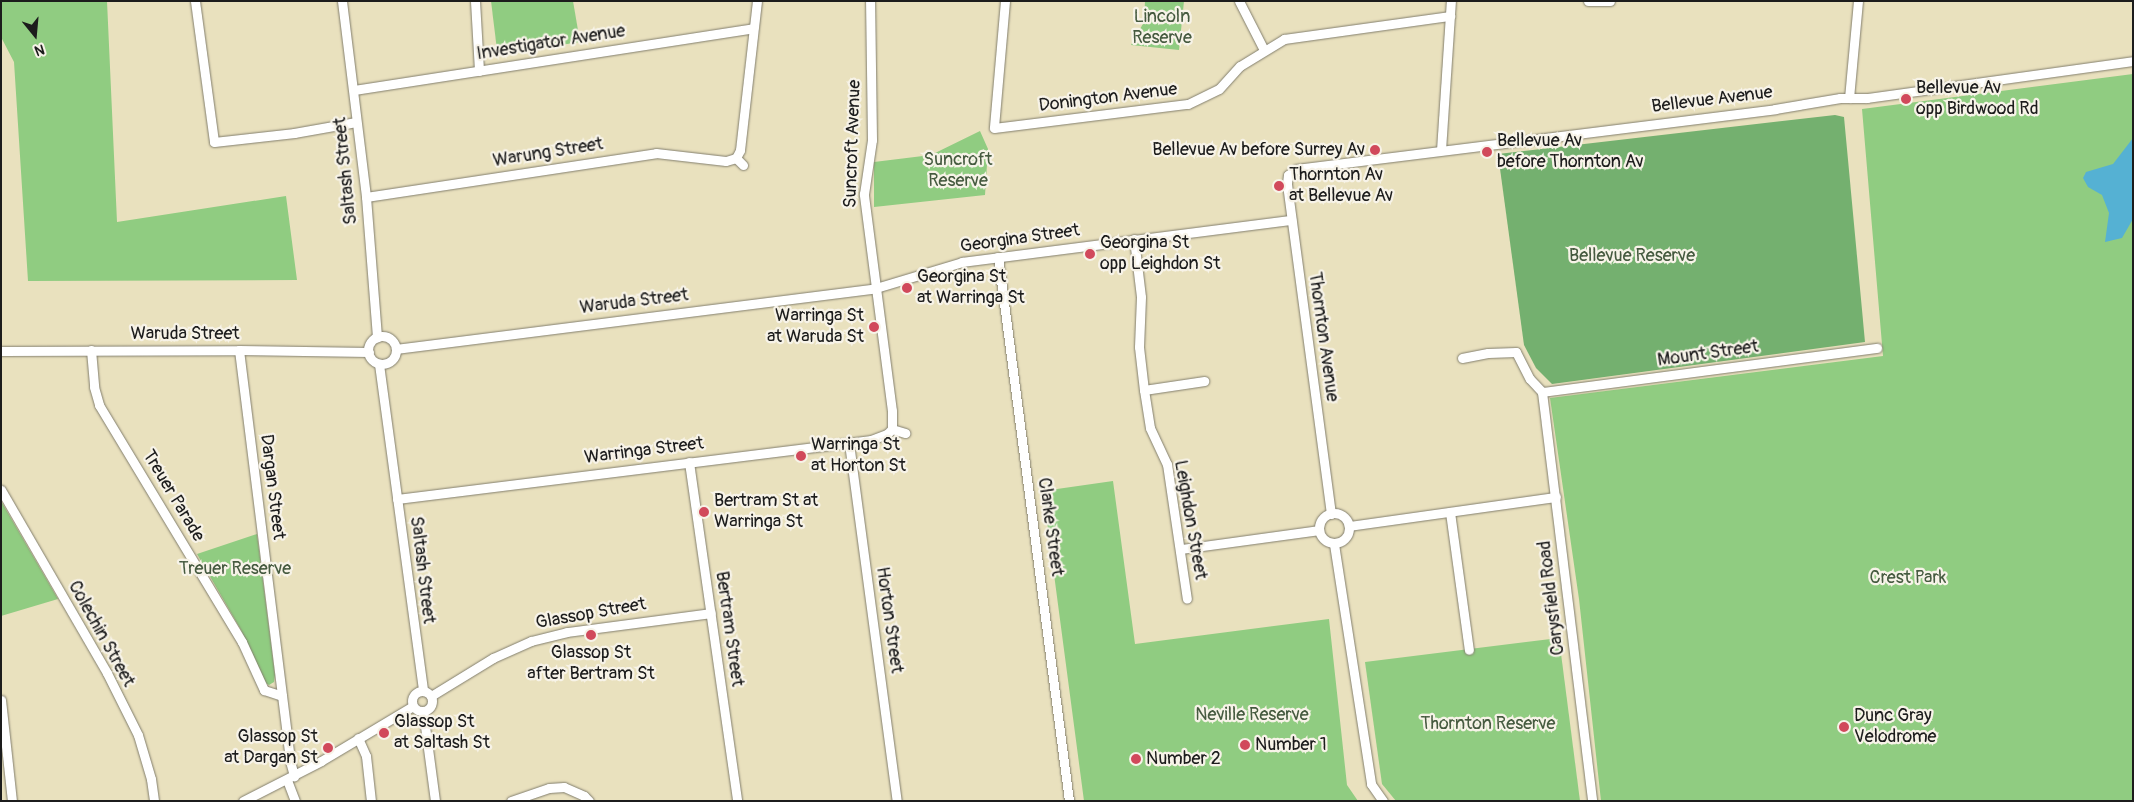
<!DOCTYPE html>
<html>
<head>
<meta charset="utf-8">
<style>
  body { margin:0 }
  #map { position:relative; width:2134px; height:802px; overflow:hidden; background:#e9e1be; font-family:Pangolin,sans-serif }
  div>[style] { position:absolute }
  .green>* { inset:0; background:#90cc81 }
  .forest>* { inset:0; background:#74b06f }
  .water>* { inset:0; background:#55b1d3 }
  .roads { filter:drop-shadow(0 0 1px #827e6d) drop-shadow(0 0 1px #827e6d) }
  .street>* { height:9px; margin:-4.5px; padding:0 4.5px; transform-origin:4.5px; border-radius:4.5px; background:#fff }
  .street>.ring { margin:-4.5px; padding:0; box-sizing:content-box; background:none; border:9px solid #fff; border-radius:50% }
  .dots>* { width:14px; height:14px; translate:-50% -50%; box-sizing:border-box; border:2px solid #f7f3e8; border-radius:50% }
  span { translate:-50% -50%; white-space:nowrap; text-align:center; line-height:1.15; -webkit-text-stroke:4.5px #f7f3e8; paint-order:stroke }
  .park-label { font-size:18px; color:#455a3f }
  .street-label { font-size:18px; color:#1c1c1c }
  .poi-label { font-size:18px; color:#1c1c1c }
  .left { translate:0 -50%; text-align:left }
  .right { translate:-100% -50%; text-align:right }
  .frame { position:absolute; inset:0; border:2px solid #1c1c1c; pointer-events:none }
  .north { position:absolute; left:10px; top:10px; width:50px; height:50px; -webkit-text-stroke:4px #f7f3e8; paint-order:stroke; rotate:163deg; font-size:14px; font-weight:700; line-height:20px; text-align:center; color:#1c1c1c }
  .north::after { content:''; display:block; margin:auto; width:18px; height:22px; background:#1c1c1c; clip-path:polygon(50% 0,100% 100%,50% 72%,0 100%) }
</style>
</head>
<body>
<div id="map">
  <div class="green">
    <div style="clip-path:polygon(1px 1px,107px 1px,117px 222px,286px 196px,297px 280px,28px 281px,14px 62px,1px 37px)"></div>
    <div style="clip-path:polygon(491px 1px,573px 1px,580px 42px,503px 54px,497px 50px)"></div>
    <div style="clip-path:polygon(1145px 1px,1184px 1px,1179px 50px,1131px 45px,1144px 22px)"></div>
    <div style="clip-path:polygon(2133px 74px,2133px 801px,1601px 801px,1579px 599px,1550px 398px,1883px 356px,1862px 109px)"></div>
    <div style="clip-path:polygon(980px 131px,988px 149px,985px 195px,874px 207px,874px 162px,931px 155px)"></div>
    <div style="clip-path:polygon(1113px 481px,1135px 644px,1329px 619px,1347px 785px,1358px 801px,1084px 801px,1043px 491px)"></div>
    <div style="clip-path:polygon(1px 501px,58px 599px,1px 616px)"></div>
    <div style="clip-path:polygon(257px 534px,275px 675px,274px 682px,269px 685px,264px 682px,241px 630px,197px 554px)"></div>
    <div style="clip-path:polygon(1559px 638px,1580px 801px,1396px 801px,1382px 784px,1365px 662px)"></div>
  </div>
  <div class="forest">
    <div style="clip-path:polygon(1835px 115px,1844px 117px,1865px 342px,1552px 384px,1536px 368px,1524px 345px,1498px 154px)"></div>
  </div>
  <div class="water">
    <div style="clip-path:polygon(2133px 138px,2133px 219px,2122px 238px,2105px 242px,2109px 213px,2102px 195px,2088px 187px,2083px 178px,2086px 172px,2113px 164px)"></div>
  </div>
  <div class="roads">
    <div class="street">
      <div style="left:195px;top:1px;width:142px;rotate:82.3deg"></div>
      <div style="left:214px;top:142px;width:81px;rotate:-6.4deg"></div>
      <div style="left:294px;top:133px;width:63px;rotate:-10.1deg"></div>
      <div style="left:342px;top:1px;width:197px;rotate:83deg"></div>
      <div style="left:366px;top:197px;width:141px;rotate:85.5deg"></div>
      <div style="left:475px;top:1px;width:70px;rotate:86.7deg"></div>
      <div style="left:1005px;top:1px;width:127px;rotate:95deg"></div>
      <div style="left:994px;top:128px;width:195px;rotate:-7.1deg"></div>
      <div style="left:1188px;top:104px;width:34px;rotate:-26deg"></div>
      <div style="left:1219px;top:89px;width:31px;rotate:-48deg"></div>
      <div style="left:1240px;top:66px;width:52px;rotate:-31.5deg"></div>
      <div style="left:1284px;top:39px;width:168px;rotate:-7.9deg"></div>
      <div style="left:1239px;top:1px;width:55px;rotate:63deg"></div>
      <div style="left:1588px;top:1px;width:22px"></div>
      <div style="left:354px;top:90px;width:404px;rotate:-8.8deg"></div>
      <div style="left:1849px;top:98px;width:97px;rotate:-84.7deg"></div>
      <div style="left:1441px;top:150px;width:149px;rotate:-86.2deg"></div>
      <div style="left:736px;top:158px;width:10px;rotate:45deg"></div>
      <div style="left:366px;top:197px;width:293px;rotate:-8.6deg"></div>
      <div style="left:656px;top:153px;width:70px;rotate:6.5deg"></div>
      <div style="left:726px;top:161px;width:10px;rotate:-17deg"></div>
      <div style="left:736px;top:158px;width:9px;rotate:-63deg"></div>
      <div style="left:740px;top:150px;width:150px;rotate:-83.5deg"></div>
      <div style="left:1134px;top:239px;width:58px;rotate:83.1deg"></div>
      <div style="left:1141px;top:297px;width:50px;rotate:92.3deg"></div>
      <div style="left:1139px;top:347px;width:43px;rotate:83.4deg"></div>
      <div style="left:1144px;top:390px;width:38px;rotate:81deg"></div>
      <div style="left:1150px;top:428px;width:40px;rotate:65deg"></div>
      <div style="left:1167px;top:464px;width:136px;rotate:81.6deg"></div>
      <div style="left:998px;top:257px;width:549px;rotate:82.56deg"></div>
      <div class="ring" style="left:368px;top:336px;width:19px;height:19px"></div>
      <div style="left:396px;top:349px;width:484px;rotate:-7.2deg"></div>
      <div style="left:876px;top:288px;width:90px;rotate:-16.8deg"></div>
      <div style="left:962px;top:262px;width:332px;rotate:-7.3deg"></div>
      <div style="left:91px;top:350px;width:37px;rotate:85deg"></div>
      <div style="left:94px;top:387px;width:19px;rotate:74deg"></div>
      <div style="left:99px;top:405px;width:277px;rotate:58.9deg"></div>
      <div style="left:242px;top:642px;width:53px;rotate:65.4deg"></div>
      <div style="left:264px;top:690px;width:19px;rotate:18deg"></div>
      <div style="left:239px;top:350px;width:414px;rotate:82.9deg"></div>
      <div style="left:290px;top:761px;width:16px;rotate:75deg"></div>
      <div style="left:1px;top:351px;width:238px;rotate:-0.2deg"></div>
      <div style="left:239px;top:350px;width:130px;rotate:0.9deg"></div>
      <div style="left:1462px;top:358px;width:26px;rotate:-11deg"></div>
      <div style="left:1488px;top:353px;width:28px;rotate:-2deg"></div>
      <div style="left:1516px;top:352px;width:30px;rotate:63deg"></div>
      <div style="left:1530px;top:379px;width:18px;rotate:47deg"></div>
      <div style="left:379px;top:364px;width:330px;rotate:82.3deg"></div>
      <div style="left:1144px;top:390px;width:61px;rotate:-8.5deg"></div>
      <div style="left:1542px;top:392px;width:412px;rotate:83deg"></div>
      <div style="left:1542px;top:392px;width:338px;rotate:-7.5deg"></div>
      <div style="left:892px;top:429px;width:14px;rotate:17deg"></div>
      <div style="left:849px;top:443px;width:361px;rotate:82.4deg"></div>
      <div style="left:689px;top:462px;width:342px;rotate:81.9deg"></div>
      <div style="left:1px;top:490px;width:211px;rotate:59.9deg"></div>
      <div style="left:107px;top:673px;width:69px;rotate:63.4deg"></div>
      <div style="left:138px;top:735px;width:46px;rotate:73.5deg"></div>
      <div style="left:151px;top:779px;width:22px;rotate:82deg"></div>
      <div style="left:397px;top:499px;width:478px;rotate:-7.1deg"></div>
      <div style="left:871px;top:440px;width:17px;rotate:-21deg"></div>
      <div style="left:887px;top:434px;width:7px;rotate:-45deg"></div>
      <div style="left:892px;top:429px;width:18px;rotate:-90deg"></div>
      <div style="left:892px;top:411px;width:219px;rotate:-97.4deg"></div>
      <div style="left:864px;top:194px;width:55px;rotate:-81.6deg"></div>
      <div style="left:872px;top:140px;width:139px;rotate:-90.8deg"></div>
      <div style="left:1450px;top:512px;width:139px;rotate:82.2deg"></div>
      <div class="ring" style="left:1319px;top:513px;width:21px;height:21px"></div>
      <div style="left:1331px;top:514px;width:334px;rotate:-97.6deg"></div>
      <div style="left:1287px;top:183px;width:8px;rotate:-83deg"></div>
      <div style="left:1288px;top:175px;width:10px;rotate:-37deg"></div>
      <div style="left:1296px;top:169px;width:483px;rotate:-7.1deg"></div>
      <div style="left:1775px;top:109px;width:66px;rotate:-9.6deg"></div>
      <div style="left:1840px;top:98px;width:27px"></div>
      <div style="left:1867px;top:98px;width:269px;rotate:-7.9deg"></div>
      <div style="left:1349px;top:526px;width:209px;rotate:-8deg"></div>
      <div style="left:1334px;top:544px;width:243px;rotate:81.2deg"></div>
      <div style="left:1371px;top:784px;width:21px;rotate:55deg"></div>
      <div style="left:1181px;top:549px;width:139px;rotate:-7.8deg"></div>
      <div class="ring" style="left:412px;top:691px;width:11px;height:11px"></div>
      <div style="left:431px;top:696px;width:73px;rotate:-31.5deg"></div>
      <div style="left:493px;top:658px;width:42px;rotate:-24.1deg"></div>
      <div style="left:531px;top:641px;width:37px;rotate:-14deg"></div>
      <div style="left:567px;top:632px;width:145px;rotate:-7.5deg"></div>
      <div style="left:1px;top:700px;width:102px;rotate:83.8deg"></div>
      <div style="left:423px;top:711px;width:91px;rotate:82.4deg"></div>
      <div style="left:358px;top:738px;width:20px;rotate:66deg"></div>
      <div style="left:366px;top:756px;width:45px;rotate:83.7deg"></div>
      <div style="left:287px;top:780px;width:22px;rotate:69deg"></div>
      <div style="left:243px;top:801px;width:88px;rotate:-27.1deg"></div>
      <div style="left:321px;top:761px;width:107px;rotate:-30.9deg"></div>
      <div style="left:511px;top:801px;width:40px;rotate:-18.9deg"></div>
      <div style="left:549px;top:788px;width:15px;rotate:-4deg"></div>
      <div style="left:564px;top:787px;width:22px;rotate:24deg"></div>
      <div style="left:584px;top:796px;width:7px;rotate:45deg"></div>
    </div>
  </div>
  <div class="dots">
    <div style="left:1906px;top:99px;background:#d1495b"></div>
    <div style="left:1375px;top:150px;background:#d1495b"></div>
    <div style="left:1487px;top:152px;background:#d1495b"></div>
    <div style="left:1279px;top:186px;background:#d1495b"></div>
    <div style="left:1090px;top:254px;background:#d1495b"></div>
    <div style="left:907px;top:288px;background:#d1495b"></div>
    <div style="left:874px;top:327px;background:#d1495b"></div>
    <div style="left:801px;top:456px;background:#d1495b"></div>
    <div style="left:704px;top:512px;background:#d1495b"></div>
    <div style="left:591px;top:635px;background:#d1495b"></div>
    <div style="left:1844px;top:727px;background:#d1495b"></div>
    <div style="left:384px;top:733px;background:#d1495b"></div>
    <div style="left:1245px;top:745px;background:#d1495b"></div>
    <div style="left:328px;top:748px;background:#d1495b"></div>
    <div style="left:1136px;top:759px;background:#d1495b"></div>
  </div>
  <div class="park-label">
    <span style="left:1162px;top:28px">Lincoln<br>Reserve</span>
    <span style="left:958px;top:171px">Suncroft<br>Reserve</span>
    <span style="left:1632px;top:256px">Bellevue Reserve</span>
    <span style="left:235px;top:569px">Treuer Reserve</span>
    <span style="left:1908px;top:578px">Crest Park</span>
    <span style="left:1252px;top:715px">Neville Reserve</span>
    <span style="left:1488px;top:724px">Thornton Reserve</span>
  </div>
  <div class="street-label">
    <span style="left:551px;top:43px;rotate:-9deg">Investigator Avenue</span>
    <span style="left:1108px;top:98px;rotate:-7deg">Donington Avenue</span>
    <span style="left:1712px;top:100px;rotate:-7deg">Bellevue Avenue</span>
    <span style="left:853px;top:144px;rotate:-88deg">Suncroft Avenue</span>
    <span style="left:548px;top:153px;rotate:-9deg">Warung Street</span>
    <span style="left:346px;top:171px;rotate:-96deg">Saltash Street</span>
    <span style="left:1020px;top:239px;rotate:-8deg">Georgina Street</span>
    <span style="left:634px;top:302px;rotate:-7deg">Waruda Street</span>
    <span style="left:185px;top:334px">Waruda Street</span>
    <span style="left:1323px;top:337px;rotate:82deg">Thornton Avenue</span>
    <span style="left:1708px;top:354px;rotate:-8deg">Mount Street</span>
    <span style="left:644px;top:451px;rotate:-7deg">Warringa Street</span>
    <span style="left:272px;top:487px;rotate:83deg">Dargan Street</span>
    <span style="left:173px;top:496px;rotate:59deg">Treuer Parade</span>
    <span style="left:1190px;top:520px;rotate:80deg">Leighdon Street</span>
    <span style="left:1050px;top:527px;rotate:82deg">Clarke Street</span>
    <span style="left:422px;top:570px;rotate:83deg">Saltash Street</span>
    <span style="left:1552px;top:598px;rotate:-97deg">Carysfield Road</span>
    <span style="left:591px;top:614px;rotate:-10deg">Glassop Street</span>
    <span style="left:889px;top:620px;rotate:82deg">Horton Street</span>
    <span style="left:729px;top:629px;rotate:82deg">Bertram Street</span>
    <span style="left:101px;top:634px;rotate:61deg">Colechin Street</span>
  </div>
  <div class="poi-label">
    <span class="left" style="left:1916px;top:99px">Bellevue Av<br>opp Birdwood Rd</span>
    <span class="left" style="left:1497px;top:152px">Bellevue Av<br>before Thornton Av</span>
    <span class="right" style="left:1365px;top:150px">Bellevue Av before Surrey Av</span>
    <span class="left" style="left:1289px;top:186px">Thornton Av<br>at Bellevue Av</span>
    <span class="left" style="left:1100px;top:254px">Georgina St<br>opp Leighdon St</span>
    <span class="left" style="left:917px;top:288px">Georgina St<br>at Warringa St</span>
    <span class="right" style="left:864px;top:327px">Warringa St<br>at Waruda St</span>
    <span class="left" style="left:811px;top:456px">Warringa St<br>at Horton St</span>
    <span class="left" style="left:714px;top:512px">Bertram St at<br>Warringa St</span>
    <span style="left:591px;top:664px">Glassop St<br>after Bertram St</span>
    <span class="left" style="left:1854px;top:727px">Dunc Gray<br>Velodrome</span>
    <span class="left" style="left:394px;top:733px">Glassop St<br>at Saltash St</span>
    <span class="right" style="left:318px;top:748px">Glassop St<br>at Dargan St</span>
    <span class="left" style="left:1255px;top:745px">Number 1</span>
    <span class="left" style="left:1146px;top:759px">Number 2</span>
  </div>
  <div class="frame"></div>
  <div class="north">N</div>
</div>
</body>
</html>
